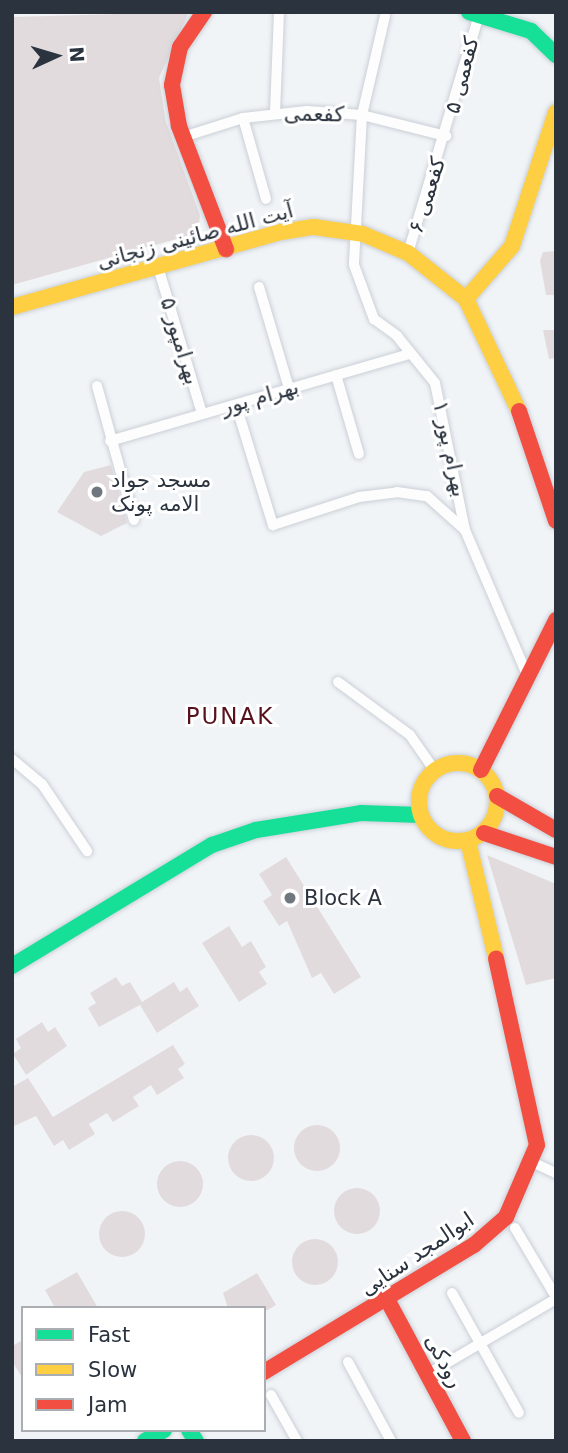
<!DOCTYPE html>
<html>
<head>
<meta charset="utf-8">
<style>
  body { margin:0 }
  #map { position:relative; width:568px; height:1453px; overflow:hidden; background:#f1f4f7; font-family:"DejaVu Sans",Cairo,sans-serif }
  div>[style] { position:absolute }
  .building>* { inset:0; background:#e2dbdd }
  .round { border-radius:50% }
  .roads { filter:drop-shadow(0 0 2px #cad0d7) drop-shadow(0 0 2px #cad0d7) }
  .street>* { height:10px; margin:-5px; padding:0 5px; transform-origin:5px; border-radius:5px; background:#fdfdfe }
  .fast>* { height:16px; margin:-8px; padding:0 8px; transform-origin:8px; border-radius:8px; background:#16e098 }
  .slow>* { height:16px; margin:-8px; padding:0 8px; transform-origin:8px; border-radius:8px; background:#ffcf43 }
  .slow>.ring { margin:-8px; padding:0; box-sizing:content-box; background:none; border:16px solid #ffcf43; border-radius:50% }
  .jam>* { height:16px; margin:-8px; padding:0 8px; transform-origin:8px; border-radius:8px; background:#f24e42 }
  .dots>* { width:19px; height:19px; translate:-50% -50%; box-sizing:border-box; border:4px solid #fff; border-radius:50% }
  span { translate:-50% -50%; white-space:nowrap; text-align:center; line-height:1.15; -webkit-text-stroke:6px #fff; paint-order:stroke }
  .street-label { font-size:21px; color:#2a333e }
  .poi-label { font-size:21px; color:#2a333e }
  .left { translate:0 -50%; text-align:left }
  .neighbourhood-label { font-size:23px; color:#57121d; letter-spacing:2px }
  .frame { position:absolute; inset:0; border:14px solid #2a333e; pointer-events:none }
  .legend { position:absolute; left:21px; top:1306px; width:245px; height:126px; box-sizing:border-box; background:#fff; border:2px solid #aaadb2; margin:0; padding:9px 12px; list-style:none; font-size:21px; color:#2a333e }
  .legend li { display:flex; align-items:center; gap:14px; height:35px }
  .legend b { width:35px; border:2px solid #aaadb2 }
  .north { position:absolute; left:21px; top:21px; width:70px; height:70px; -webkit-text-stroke:5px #fff; paint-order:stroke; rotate:86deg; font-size:19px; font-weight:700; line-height:28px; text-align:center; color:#2a333e }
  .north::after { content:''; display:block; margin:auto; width:24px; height:32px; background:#2a333e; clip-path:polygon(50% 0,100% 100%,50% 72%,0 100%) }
</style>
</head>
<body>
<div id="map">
  <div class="building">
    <div style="clip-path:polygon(189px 12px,159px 78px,166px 122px,200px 215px,198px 233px,12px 285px,12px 17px)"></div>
    <div style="clip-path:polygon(556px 251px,556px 295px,546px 295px,540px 261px,543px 252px)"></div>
    <div style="clip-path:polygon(543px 330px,556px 330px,556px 358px,549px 359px)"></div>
    <div style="clip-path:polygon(111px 465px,127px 523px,101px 536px,57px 512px,84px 472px)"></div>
    <div style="clip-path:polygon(487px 855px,556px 884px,556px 978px,526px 985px)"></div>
    <div style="clip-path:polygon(286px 857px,361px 977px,334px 994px,321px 973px,312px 978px,287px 921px,279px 926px,263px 901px,272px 895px,259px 874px)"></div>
    <div style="clip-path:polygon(229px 926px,242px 947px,251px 941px,266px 967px,259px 972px,267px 984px,239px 1002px,202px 943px)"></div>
    <div style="clip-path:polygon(116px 977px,122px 986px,130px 982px,142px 1002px,174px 982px,180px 992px,187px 987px,199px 1006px,157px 1033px,140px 1005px,99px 1027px,88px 1008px,96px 1003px,90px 993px)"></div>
    <div style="clip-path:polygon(42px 1022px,48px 1032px,55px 1027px,67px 1046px,26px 1075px,13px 1054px,21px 1048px,16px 1039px)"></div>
    <div style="clip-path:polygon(173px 1045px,185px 1064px,178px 1069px,184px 1078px,157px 1095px,151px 1085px,133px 1097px,139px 1106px,113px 1122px,107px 1113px,89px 1124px,95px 1134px,69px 1150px,63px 1140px,54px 1146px,36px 1116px,12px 1127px,12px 1087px,28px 1078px,53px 1117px)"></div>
    <div class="round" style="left:294px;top:1125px;width:46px;height:46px"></div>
    <div class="round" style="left:228px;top:1135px;width:46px;height:46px"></div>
    <div class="round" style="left:157px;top:1161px;width:46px;height:46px"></div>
    <div class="round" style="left:334px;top:1188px;width:46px;height:46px"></div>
    <div class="round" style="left:99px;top:1211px;width:46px;height:46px"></div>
    <div class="round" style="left:292px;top:1239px;width:46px;height:46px"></div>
    <div style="clip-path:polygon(77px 1272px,98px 1308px,55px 1308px,45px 1290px)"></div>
    <div style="clip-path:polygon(257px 1273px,276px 1305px,264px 1312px,228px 1308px,223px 1293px)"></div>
    <div style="clip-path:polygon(23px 1340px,23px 1379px,12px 1361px,12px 1346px)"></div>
  </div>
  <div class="roads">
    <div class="street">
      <div style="left:385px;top:16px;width:102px;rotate:103.1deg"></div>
      <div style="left:362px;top:115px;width:150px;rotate:93.1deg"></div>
      <div style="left:354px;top:265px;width:58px;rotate:69.7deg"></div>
      <div style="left:374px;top:319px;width:29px;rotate:36deg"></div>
      <div style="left:397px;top:336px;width:60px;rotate:51deg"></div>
      <div style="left:435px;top:383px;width:150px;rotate:78.5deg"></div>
      <div style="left:465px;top:530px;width:162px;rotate:66.8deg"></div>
      <div style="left:275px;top:112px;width:100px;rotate:-87.7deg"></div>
      <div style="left:243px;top:118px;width:84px;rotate:74.1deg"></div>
      <div style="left:183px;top:137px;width:63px;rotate:-17.6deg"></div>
      <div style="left:243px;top:118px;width:64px;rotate:-6.2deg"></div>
      <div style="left:307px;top:111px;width:55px;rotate:4.2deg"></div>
      <div style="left:362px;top:115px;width:87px;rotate:14deg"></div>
      <div style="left:408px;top:253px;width:248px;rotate:-73.4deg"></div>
      <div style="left:158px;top:267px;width:153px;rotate:73.3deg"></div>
      <div style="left:259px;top:287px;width:105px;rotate:73.5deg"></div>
      <div style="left:336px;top:375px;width:82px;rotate:73.8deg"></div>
      <div style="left:97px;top:386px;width:139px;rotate:74.6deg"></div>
      <div style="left:236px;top:405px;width:126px;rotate:72.9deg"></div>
      <div style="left:273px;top:525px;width:90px;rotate:-18deg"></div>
      <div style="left:359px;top:497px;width:38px;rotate:-7deg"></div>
      <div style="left:397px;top:492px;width:30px;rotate:8deg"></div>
      <div style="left:427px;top:496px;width:51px;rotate:41.8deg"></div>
      <div style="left:110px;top:441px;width:312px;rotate:-16.2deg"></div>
      <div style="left:338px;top:682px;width:89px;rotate:36.4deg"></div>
      <div style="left:410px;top:735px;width:44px;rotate:55.2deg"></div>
      <div style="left:12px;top:759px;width:39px;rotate:40deg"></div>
      <div style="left:42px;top:784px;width:81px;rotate:56.1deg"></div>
      <div style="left:532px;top:1162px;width:26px;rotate:25deg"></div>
      <div style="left:515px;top:1228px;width:80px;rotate:59.3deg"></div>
      <div style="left:452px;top:1293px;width:137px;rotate:60.8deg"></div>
      <div style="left:348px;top:1362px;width:90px;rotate:61.4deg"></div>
      <div style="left:428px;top:1374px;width:148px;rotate:-30.4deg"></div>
      <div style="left:271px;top:1395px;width:53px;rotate:60.5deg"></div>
    </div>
    <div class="fast">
      <div style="left:469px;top:12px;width:65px;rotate:17deg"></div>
      <div style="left:531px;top:31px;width:35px;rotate:44deg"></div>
      <div style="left:12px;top:966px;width:234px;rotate:-31.2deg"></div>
      <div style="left:212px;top:845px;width:46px;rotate:-18.8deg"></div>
      <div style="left:256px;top:830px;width:106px;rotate:-9.2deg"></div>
      <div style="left:361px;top:813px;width:60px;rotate:1.9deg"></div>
      <div style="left:189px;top:1430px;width:13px;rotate:58deg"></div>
      <div style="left:145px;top:1441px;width:22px;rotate:-30deg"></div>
    </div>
    <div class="slow">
      <div style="left:466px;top:299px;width:70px;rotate:-49deg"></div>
      <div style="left:512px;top:246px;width:141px;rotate:-71.8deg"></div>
      <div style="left:12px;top:307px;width:279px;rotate:-15.6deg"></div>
      <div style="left:281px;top:232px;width:33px;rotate:-9deg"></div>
      <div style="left:314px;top:227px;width:49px;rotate:8.1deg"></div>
      <div style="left:363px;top:234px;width:49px;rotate:22.9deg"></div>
      <div style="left:408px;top:253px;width:74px;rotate:38.4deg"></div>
      <div style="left:466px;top:299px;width:124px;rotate:64.7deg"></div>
      <div class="ring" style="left:419px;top:763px;width:62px;height:62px"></div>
      <div style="left:468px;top:841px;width:120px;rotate:76.5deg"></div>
    </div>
    <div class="jam">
      <div style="left:204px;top:12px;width:42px;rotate:124.4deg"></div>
      <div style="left:180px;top:47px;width:39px;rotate:102deg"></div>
      <div style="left:172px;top:85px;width:42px;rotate:80.3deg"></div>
      <div style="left:179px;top:126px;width:132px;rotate:69.1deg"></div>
      <div style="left:519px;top:411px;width:116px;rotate:71.4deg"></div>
      <div style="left:481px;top:770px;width:168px;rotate:-63.4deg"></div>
      <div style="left:497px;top:796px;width:68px;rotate:30deg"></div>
      <div style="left:484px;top:833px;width:76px;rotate:18.4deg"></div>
      <div style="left:388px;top:1301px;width:159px;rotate:61.8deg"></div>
      <div style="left:264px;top:1372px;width:245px;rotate:-31.2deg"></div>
      <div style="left:474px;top:1245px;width:43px;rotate:-41.2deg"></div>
      <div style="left:506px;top:1217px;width:78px;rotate:-66.7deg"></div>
      <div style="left:537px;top:1145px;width:191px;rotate:-102.4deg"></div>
    </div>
  </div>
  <div class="dots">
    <div style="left:97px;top:492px;background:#70777f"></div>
    <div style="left:290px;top:898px;background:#70777f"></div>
  </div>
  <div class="street-label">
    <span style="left:462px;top:75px;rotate:-75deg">کفعمی ۵</span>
    <span style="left:314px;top:114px;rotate:1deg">کفعمی</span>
    <span style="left:427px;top:195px;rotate:-72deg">کفعمی ۶</span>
    <span style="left:195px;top:236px;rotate:-15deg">آیت الله صائینی زنجانی</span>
    <span style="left:180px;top:341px;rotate:73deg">بهرامپور ۵</span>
    <span style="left:260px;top:397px;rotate:-16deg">بهرام پور</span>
    <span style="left:450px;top:449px;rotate:78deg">بهرام پور ۱</span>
    <span style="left:417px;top:1254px;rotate:-34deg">ابوالمجد سنایی</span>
    <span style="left:444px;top:1361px;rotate:62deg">رودکی</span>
  </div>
  <div class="poi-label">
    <span class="left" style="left:111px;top:492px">مسجد جواد<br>الامه پونک</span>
    <span class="left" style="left:304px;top:898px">Block A</span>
  </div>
  <div class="neighbourhood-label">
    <span style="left:230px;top:716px">PUNAK</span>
  </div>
  <div class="frame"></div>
  <ul class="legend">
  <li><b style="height:9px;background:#16e098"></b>Fast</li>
  <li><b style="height:9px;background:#ffcf43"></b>Slow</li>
  <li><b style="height:9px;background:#f24e42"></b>Jam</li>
  </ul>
  <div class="north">N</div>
</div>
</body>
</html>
